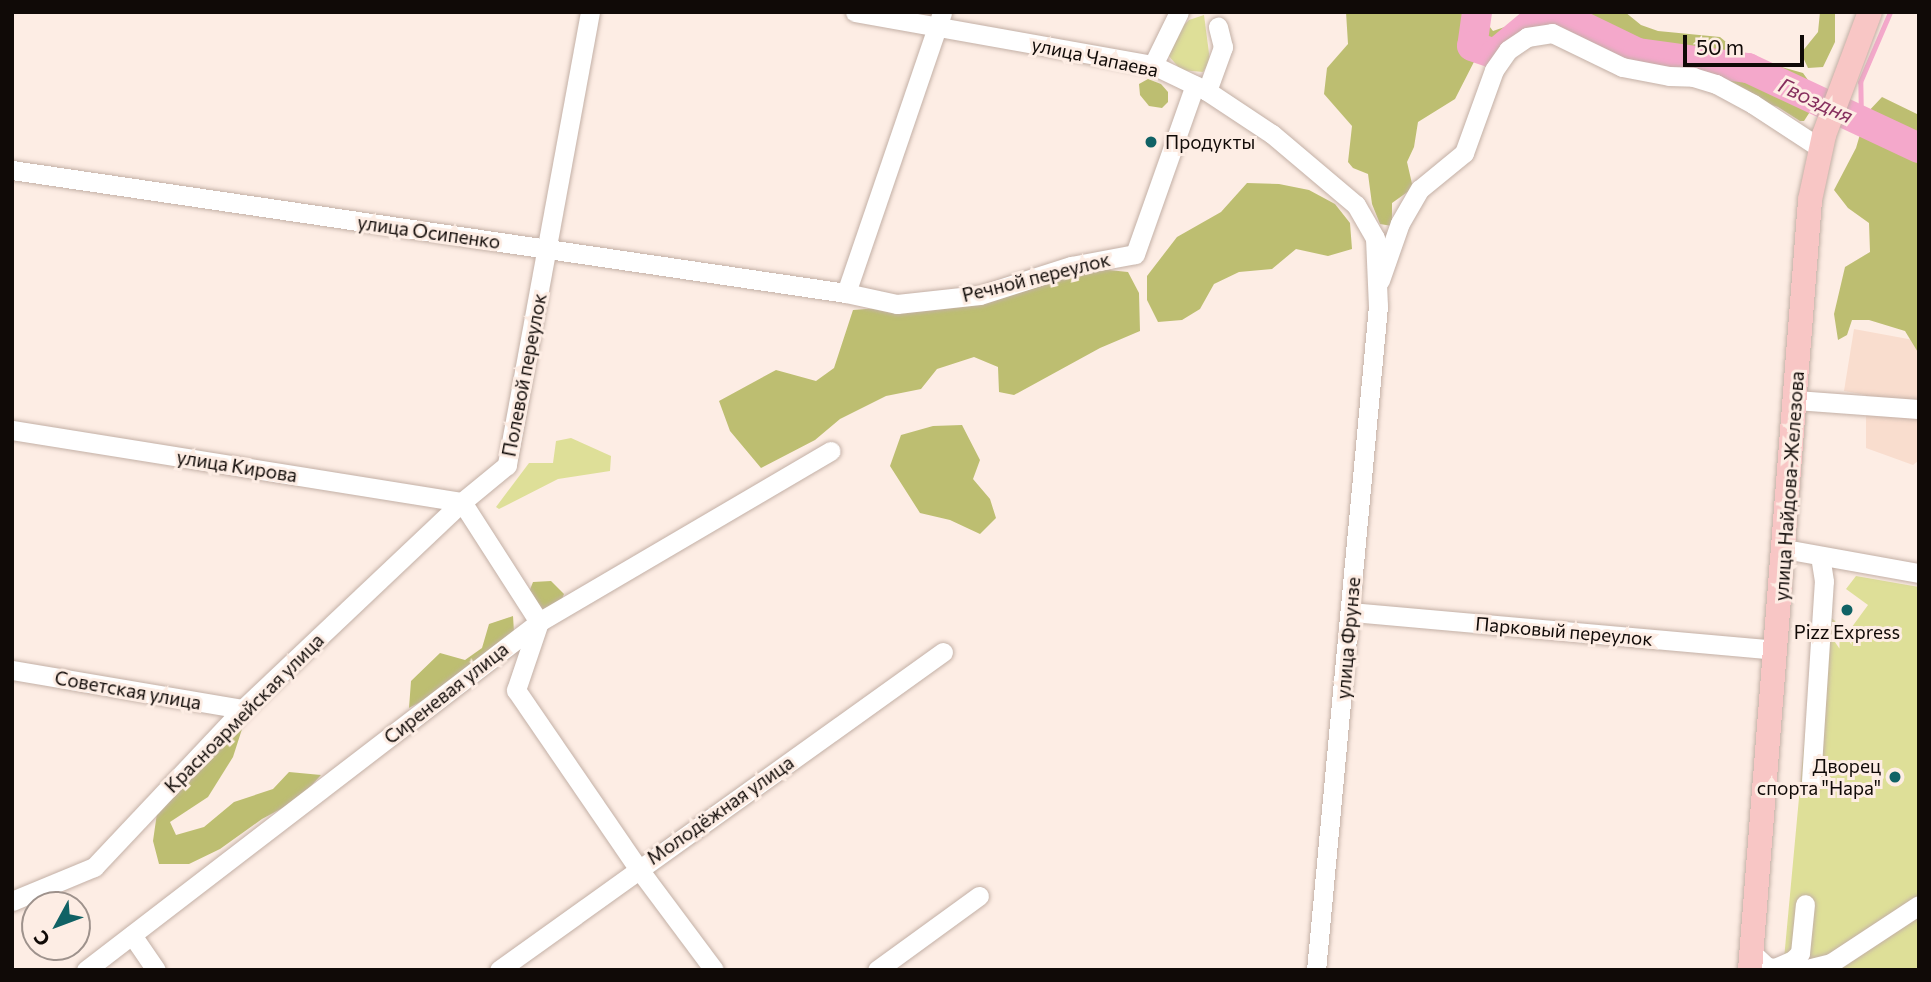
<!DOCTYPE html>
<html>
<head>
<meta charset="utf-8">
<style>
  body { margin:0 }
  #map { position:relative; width:1931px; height:982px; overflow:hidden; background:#fdede4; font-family:Commissioner,sans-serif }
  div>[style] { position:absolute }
  .built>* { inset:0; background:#f9ddce }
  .green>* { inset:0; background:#dedf98 }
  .forest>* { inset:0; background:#bdbe71 }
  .stream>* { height:5px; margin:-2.5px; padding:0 2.5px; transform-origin:2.5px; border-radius:2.5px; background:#f4a8cb }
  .river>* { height:30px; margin:-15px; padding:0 15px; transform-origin:15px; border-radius:15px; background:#f4a8cb }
  .roads { filter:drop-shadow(0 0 2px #c3b0a6) drop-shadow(0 0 2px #c3b0a6) }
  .minor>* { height:19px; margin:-9.5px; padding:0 9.5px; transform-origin:9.5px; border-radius:9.5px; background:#fff }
  .major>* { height:24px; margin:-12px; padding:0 12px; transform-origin:12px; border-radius:12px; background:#f8c6c5 }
  .dots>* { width:19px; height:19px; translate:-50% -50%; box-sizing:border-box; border:4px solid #fdede4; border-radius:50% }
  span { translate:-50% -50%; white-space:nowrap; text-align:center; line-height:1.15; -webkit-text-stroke:6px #fdede4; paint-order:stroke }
  .street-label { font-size:19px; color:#100a07 }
  .poi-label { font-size:19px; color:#100a07 }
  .left { translate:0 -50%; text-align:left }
  .right { translate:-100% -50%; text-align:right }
  .water-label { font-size:21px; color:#862f5e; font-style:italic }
  .frame { position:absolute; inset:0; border:14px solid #100a07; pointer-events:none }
  .north { position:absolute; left:21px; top:891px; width:70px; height:70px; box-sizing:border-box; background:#fdede4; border:2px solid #9e928c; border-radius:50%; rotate:229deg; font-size:19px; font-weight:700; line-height:28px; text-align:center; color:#100a07 }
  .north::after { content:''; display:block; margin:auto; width:24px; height:32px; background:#106265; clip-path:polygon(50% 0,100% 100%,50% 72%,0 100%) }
  .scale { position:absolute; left:1683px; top:35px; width:121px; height:32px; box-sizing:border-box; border:4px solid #100a07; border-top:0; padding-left:9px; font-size:21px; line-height:24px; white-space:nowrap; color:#100a07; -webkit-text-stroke:5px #fdede4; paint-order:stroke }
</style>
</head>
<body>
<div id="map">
  <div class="built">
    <div style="clip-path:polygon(1854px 329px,1919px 341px,1919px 460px,1913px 465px,1866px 448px,1866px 395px,1844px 391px)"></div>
  </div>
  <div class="green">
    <div style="clip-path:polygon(1204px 15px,1210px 61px,1203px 72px,1181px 70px,1168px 55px,1177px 32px,1189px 20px)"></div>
    <div style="clip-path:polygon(571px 438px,611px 456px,610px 471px,558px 479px,499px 509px,496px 507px,529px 463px,553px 463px,556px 441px)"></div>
    <div style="clip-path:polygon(1856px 576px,1919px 587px,1919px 970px,1783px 970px,1816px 615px,1827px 615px,1849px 631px,1868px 605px,1846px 589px)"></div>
  </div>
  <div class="forest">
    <div style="clip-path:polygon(1346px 12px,1485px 12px,1483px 18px,1493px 31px,1519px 22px,1531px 12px,1625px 12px,1641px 25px,1658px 31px,1720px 37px,1743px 56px,1803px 73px,1813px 87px,1813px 107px,1804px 121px,1800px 121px,1778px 107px,1752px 98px,1561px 43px,1532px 39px,1500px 54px,1478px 54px,1455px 99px,1418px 122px,1414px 147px,1407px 162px,1413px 188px,1392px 203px,1392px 226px,1380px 224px,1372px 204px,1368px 174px,1353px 168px,1348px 162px,1352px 126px,1324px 94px,1327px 68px,1348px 44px)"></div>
    <div style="clip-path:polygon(1820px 12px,1835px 12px,1835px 42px,1823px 67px,1808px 68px,1801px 53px,1818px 32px)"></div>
    <div style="clip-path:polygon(1148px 79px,1161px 84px,1168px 92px,1168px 102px,1162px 108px,1149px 106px,1140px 95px,1139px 84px)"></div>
    <div style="clip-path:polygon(1882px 97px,1919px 115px,1919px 354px,1905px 331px,1869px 320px,1852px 320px,1847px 335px,1838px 340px,1834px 314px,1845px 267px,1870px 252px,1869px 223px,1848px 208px,1834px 190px,1856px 148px,1866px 114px)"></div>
    <div style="clip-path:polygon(1247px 183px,1279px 184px,1309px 190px,1335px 204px,1350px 223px,1352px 249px,1328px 256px,1296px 249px,1272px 269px,1239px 272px,1214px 284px,1200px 309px,1182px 320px,1158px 322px,1147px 300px,1147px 276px,1177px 237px,1221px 212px)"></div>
    <div style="clip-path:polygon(1089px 268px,1128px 272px,1139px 293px,1140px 331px,1100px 348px,1014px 395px,999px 392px,998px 367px,974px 357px,937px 369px,921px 389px,886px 396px,840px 419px,815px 440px,761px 468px,730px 431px,719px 401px,776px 370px,816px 381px,834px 368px,853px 310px,929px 304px)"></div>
    <div style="clip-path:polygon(962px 425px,980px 460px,973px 479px,990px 499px,996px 518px,980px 534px,950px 520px,920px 513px,890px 466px,901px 435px,933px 426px)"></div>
    <div style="clip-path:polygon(551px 581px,564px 594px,560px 604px,541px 613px,527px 597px,533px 582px)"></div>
    <div style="clip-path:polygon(513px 616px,514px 632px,446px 688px,409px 708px,411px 681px,440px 653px,465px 660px,482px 648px,489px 624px)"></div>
    <div style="clip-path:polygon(231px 724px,242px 729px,233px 757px,208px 797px,170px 822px,176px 835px,204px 827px,234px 802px,273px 789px,289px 772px,321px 775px,299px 799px,262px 819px,220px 849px,189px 864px,159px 864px,153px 841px,157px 813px)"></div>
  </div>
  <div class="stream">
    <div style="left:1861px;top:121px;width:39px;rotate:-91deg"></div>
    <div style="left:1860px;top:82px;width:76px;rotate:-66.8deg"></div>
  </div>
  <div class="river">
    <div style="left:1477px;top:12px;width:34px;rotate:98deg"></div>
    <div style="left:1472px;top:46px;width:24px;rotate:19deg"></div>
    <div style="left:1495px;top:54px;width:65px;rotate:-40deg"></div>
    <div style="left:1553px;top:12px;width:94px;rotate:25.8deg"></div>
    <div style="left:1638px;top:53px;width:111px;rotate:7.8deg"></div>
    <div style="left:1748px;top:68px;width:189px;rotate:25.1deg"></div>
  </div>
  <div class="roads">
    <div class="minor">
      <div style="left:590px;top:12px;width:461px;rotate:100.4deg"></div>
      <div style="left:507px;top:465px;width:58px;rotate:140.6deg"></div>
      <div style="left:462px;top:502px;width:143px;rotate:57.3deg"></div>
      <div style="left:539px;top:622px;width:72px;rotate:108.7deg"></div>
      <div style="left:516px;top:690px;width:216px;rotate:55.6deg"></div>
      <div style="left:638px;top:868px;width:127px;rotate:53.3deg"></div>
      <div style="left:855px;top:12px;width:303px;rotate:10.1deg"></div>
      <div style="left:1153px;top:65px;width:60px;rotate:25.7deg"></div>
      <div style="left:1207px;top:91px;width:78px;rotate:33.5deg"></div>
      <div style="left:1272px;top:134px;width:110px;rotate:40.2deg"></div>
      <div style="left:1356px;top:205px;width:38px;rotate:60deg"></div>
      <div style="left:1375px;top:238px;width:68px;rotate:87.5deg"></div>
      <div style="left:1378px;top:306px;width:667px;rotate:95.33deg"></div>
      <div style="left:1153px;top:65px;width:59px;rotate:-63.9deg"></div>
      <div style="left:1207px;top:91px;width:47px;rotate:-70deg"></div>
      <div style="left:1223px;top:47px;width:21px;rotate:-104deg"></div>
      <div style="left:12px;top:170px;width:843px;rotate:8.39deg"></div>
      <div style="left:846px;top:293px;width:52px;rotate:12.2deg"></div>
      <div style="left:897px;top:304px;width:83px;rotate:-6.2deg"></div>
      <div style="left:980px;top:295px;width:96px;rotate:-17.7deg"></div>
      <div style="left:1071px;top:266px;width:65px;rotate:-10.6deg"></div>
      <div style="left:1135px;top:254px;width:179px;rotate:-70.5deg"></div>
      <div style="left:1380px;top:280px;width:60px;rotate:-70.7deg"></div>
      <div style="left:1400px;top:223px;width:39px;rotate:-60deg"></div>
      <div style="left:1420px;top:189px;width:57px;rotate:-39.3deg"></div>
      <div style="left:1464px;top:153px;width:88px;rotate:-70.1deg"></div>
      <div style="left:1494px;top:70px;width:24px;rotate:-55deg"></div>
      <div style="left:1508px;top:50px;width:23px;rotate:-34deg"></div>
      <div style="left:1527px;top:37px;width:25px;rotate:-9deg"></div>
      <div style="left:1552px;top:33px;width:78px;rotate:25.9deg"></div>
      <div style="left:1622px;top:67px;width:48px;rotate:10.8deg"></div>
      <div style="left:1669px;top:76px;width:24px;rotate:2deg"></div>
      <div style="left:1693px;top:77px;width:24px;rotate:17deg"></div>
      <div style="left:1716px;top:84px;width:42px;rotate:28.4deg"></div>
      <div style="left:1753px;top:104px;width:80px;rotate:33.3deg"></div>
      <div style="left:846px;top:293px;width:297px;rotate:-71.1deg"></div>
      <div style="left:1795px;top:400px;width:124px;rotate:4.2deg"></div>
      <div style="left:12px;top:430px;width:456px;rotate:9.1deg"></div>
      <div style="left:1785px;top:549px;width:136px;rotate:10.2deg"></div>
      <div style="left:1351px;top:612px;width:427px;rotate:5.1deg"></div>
      <div style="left:12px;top:670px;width:234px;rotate:9.6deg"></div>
      <div style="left:1811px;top:781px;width:200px;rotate:-86.3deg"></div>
      <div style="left:1824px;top:581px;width:25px;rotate:-99deg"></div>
      <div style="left:12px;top:901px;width:89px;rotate:-22.5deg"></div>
      <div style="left:94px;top:867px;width:217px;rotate:-46.7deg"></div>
      <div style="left:243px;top:709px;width:301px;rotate:-43.4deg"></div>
      <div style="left:132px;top:935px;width:42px;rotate:55.6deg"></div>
      <div style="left:1751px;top:952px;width:22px;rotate:43deg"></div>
      <div style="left:1767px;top:967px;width:8px;rotate:7deg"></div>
      <div style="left:1775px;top:968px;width:20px;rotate:-24deg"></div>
      <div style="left:1793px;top:960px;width:10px;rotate:-45deg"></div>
      <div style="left:1800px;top:953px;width:49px;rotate:-84.2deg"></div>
      <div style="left:86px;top:970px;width:571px;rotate:-37.53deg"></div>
      <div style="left:539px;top:622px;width:338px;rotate:-30.4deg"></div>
      <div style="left:499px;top:970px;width:546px;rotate:-35.61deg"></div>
      <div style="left:877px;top:970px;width:126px;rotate:-36deg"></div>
      <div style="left:1803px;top:970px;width:29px;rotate:-14deg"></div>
      <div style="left:1831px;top:963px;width:105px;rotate:-33.4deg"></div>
    </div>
    <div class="major">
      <div style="left:1750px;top:970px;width:772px;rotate:-85.54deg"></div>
      <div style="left:1810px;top:200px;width:66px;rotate:-77.8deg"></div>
      <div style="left:1824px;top:135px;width:131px;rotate:-69.5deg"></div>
    </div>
  </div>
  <div class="dots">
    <div style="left:1151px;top:142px;background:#106265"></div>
    <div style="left:1847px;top:610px;background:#106265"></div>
    <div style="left:1895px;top:777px;background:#106265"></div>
  </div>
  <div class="street-label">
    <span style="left:1095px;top:57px;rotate:12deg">улица Чапаева</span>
    <span style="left:429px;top:232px;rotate:8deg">улица Осипенко</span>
    <span style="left:1036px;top:277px;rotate:-14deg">Речной переулок</span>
    <span style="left:524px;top:375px;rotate:-79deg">Полевой переулок</span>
    <span style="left:237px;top:466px;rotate:9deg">улица Кирова</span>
    <span style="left:1789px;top:486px;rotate:-86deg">улица Найдова-Железова</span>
    <span style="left:1564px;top:631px;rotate:5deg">Парковый переулок</span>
    <span style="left:1348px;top:638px;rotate:-85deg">улица Фрунзе</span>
    <span style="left:128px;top:690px;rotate:10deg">Советская улица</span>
    <span style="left:446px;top:693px;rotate:-38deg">Сиреневая улица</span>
    <span style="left:244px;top:713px;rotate:-45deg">Красноармейская улица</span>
    <span style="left:720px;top:810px;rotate:-35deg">Молодёжная улица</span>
  </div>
  <div class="poi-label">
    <span class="left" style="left:1165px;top:142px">Продукты</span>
    <span style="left:1847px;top:632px">Pizz Express</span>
    <span class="right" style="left:1881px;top:777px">Дворец<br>спорта "Нара"</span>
  </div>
  <div class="water-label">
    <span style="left:1816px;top:100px;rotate:25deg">Гвоздня</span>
  </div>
  <div class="frame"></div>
  <div class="north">С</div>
  <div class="scale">50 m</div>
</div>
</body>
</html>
